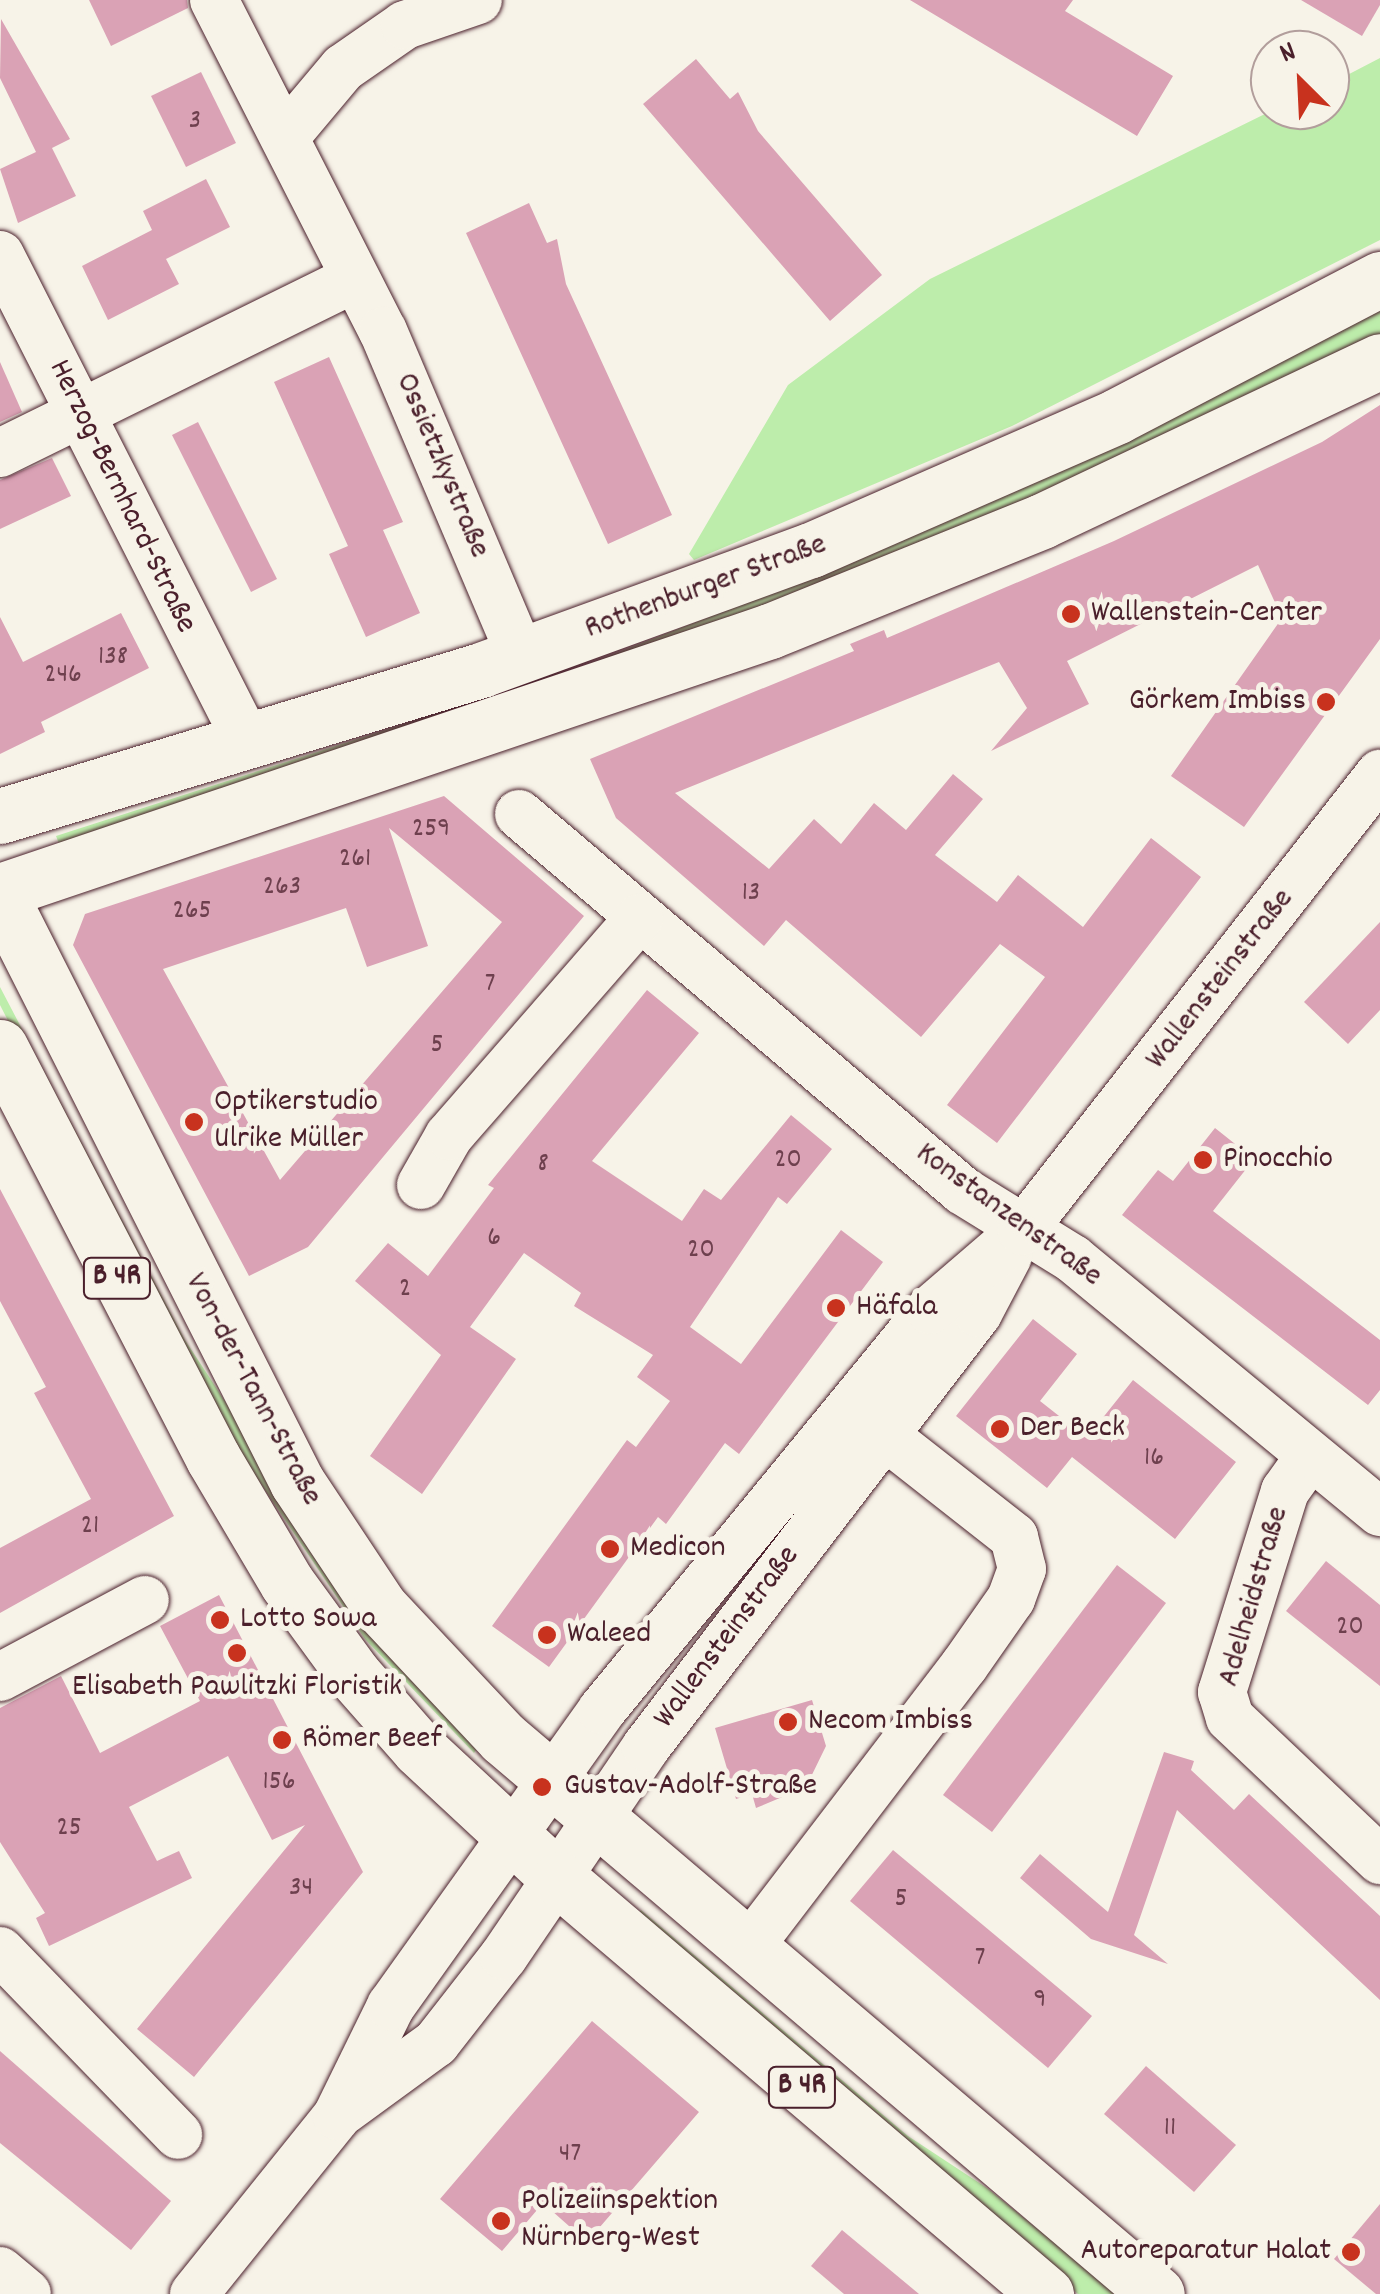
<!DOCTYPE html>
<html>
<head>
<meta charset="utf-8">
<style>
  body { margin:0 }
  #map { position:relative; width:1380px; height:2294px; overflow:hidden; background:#f7f3e8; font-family:Dekko,sans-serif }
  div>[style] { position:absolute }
  .green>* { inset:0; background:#bdedab }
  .building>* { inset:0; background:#daa2b5 }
  .roads { filter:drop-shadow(0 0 2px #4a1f2b) drop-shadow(0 0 2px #4a1f2b) }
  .minor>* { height:48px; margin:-24px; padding:0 24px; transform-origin:24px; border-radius:24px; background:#f7f3e8 }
  .major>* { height:55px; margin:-27.5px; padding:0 27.5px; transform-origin:27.5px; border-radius:27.5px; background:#f7f3e8 }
  .dots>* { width:28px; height:28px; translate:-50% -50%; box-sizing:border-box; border:5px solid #f7f3e8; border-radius:50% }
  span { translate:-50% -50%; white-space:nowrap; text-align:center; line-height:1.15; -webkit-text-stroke:10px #f7f3e8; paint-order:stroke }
  .number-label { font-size:28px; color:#6e404e }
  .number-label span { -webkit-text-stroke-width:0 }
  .shield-label span { padding:2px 8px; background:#f7f3e8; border:2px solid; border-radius:8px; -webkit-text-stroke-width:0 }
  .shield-label { font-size:30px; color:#4a1f2b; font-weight:700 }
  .street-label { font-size:32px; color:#4a1f2b }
  .poi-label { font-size:32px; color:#4a1f2b }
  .left { translate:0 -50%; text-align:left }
  .right { translate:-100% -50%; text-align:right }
  .north { position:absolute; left:1250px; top:30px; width:100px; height:100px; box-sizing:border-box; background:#f7f3e8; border:2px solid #b29e9c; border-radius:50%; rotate:336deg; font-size:28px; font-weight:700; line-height:40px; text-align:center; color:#4a1f2b }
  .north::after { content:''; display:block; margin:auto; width:35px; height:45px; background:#c8321e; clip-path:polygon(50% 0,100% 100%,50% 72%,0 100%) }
</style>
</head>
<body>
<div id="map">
  <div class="green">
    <div style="clip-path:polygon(1380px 58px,1380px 240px,1012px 426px,694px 560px,689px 554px,788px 385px,930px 279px,1273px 110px,1330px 110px,1330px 84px)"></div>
    <div style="clip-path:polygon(1380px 305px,1380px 342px,928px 551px,62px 851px,56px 836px,578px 668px,799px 582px)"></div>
    <div style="clip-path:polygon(0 987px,185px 1340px,249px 1438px,480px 1744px,474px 1753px,365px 1639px,193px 1383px,0 1005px)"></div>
    <div style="clip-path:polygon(641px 1910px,908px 2136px,987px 2188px,1118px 2294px,1078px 2294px,633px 1920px)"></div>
  </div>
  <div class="building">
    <div style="clip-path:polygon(89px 0,187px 0,188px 8px,111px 46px)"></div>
    <div style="clip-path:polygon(910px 0,1073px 0,1065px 11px,1173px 76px,1137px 136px)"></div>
    <div style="clip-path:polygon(1301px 0,1380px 0,1380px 5px,1362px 36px)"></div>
    <div style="clip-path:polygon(1px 19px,70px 139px,52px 148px,76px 196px,18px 223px,0 169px,36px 152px,0 78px)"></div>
    <div style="clip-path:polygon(696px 59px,730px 99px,738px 92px,758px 131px,882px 275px,830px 321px,643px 104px)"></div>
    <div style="clip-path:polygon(201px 72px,236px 143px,186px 167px,151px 96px)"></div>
    <div style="clip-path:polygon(206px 179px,230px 227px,166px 259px,179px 284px,108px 320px,82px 266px,152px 230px,143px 211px)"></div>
    <div style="clip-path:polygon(529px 203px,547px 243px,557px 239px,566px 284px,672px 515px,608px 544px,466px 233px)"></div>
    <div style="clip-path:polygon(329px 357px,403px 522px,383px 530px,420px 613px,366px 637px,329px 554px,348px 546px,274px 382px)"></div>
    <div style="clip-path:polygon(0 362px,22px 412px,0 422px)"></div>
    <div style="clip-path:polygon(1380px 405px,1380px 639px,1244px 827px,1171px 776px,1282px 618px,1258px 565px,1067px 661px,1089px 704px,991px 751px,1027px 708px,999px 662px,675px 793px,769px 869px,814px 819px,841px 844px,874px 803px,906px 830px,953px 774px,983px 799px,935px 855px,997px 902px,1018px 875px,1083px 927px,1151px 838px,1201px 877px,997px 1143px,947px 1105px,1045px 977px,1000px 944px,921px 1037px,786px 920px,764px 946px,616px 818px,590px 759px,854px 651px,850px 644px,884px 630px,887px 638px,1114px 541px,1322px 442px)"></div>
    <div style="clip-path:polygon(198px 422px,277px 579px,251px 592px,172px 435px)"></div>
    <div style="clip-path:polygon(52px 458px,71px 496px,0 529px,0 480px)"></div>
    <div style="clip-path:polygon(121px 613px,149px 668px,41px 722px,45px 732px,0 754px,0 617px,23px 662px)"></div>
    <div style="clip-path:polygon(evenodd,444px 796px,584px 916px,308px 1247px,249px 1276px,73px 945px,85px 914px,444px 796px,389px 828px,502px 922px,280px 1180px,163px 969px,346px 908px,367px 967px,428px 946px,389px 828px)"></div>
    <div style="clip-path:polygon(1380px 922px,1380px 1010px,1348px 1044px,1304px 1002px)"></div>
    <div style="clip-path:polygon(647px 990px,699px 1033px,592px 1161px,682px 1221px,704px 1189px,721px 1200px,791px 1115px,832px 1149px,787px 1204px,778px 1197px,690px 1327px,741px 1364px,841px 1230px,883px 1262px,739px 1454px,725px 1443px,666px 1524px,658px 1517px,549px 1667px,492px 1626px,627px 1440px,636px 1447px,670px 1401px,637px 1377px,653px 1355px,574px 1306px,581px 1293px,524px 1253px,470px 1327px,516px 1359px,422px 1494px,370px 1456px,441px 1355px,355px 1281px,388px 1243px,428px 1276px,494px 1188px,488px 1185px)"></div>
    <div style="clip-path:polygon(1215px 1128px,1254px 1159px,1213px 1211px,1380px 1340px,1380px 1390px,1368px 1405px,1122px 1215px,1158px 1170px,1173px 1181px)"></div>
    <div style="clip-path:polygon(0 1189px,174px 1516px,0 1613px,0 1548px,91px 1499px,34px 1393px,46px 1387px,0 1301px)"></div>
    <div style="clip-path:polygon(1033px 1319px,1077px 1354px,1040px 1401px,1087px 1438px,1081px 1445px,1133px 1380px,1236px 1462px,1175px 1539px,1072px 1457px,1047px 1488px,956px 1416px)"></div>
    <div style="clip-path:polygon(1326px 1561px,1380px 1605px,1380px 1686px,1286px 1611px)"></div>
    <div style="clip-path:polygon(1117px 1565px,1166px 1603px,992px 1832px,943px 1795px)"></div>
    <div style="clip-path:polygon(219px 1595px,363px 1872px,194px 2077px,137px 2029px,305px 1825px,272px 1840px,228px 1756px,129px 1807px,157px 1861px,179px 1851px,192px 1878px,49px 1946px,36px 1918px,45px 1913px,0 1842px,0 1708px,61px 1676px,100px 1753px,200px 1701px,160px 1626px)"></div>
    <div style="clip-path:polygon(812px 1700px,826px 1746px,806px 1787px,756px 1808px,752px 1794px,736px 1799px,715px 1728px)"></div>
    <div style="clip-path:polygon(1164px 1752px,1194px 1761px,1191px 1770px,1234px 1810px,1249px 1794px,1380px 1916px,1380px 2000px,1177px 1810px,1134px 1935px,1168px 1964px,1091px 1939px,1020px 1878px,1040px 1854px,1108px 1912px)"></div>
    <div style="clip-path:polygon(893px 1850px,1092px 2016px,1048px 2068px,850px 1901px)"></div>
    <div style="clip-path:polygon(592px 2021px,699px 2112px,587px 2242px,543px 2203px,502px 2251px,440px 2199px)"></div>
    <div style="clip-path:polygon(0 2051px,171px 2201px,131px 2250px,0 2143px)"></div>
    <div style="clip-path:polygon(1146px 2066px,1236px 2145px,1194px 2192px,1104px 2114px)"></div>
    <div style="clip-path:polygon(1380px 2204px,1380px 2294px,1376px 2294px,1334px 2259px)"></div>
    <div style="clip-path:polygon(842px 2230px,919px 2294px,844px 2294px,811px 2266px)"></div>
  </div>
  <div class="roads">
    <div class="minor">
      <div style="left:214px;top:0;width:372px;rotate:63deg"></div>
      <div style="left:383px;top:331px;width:353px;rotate:67deg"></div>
      <div style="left:285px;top:137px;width:90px;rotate:-50deg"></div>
      <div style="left:343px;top:68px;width:75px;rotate:-34.7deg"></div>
      <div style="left:405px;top:25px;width:77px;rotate:-18.9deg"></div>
      <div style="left:0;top:255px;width:541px;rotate:63.06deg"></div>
      <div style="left:0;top:453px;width:394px;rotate:-26.2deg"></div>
      <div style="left:519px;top:814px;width:582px;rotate:40.33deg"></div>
      <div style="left:963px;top:1191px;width:129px;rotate:31.7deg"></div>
      <div style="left:1073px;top:1259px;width:398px;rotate:39.5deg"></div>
      <div style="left:421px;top:1185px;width:56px;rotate:-60.3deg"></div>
      <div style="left:449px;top:1136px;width:289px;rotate:-48.9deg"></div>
      <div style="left:1310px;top:1456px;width:43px;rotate:125.5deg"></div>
      <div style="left:1285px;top:1491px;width:211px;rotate:107.4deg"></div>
      <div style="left:1222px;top:1692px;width:27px;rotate:73deg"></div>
      <div style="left:1230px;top:1718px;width:207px;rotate:43.4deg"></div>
      <div style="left:0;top:1677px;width:164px;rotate:-28deg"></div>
      <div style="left:749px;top:1947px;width:354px;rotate:-52.6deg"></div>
      <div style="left:964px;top:1666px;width:82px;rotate:-55deg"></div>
      <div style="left:1011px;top:1599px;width:32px;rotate:-70deg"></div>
      <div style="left:1022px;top:1569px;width:33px;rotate:-104deg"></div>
      <div style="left:1014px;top:1537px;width:199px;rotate:-141.9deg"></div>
      <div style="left:0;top:1951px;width:256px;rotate:45.9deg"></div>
      <div style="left:344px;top:2110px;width:114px;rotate:-36.1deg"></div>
      <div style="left:436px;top:2043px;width:110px;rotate:-52deg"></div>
      <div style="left:504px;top:1956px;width:253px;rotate:-55.8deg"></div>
      <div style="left:646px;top:1747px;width:546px;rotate:-52.58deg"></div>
      <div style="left:978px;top:1313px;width:64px;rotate:-62.2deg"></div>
      <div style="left:0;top:2271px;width:35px;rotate:40deg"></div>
      <div style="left:194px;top:2294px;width:228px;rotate:-51.2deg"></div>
      <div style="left:337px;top:2116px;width:123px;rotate:-63.9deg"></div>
      <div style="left:391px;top:2006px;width:364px;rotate:-54.5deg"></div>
      <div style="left:602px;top:1710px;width:517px;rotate:-50.65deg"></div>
      <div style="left:930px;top:1310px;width:121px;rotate:-40.7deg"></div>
      <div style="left:1022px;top:1231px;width:581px;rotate:-51.93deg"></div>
    </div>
    <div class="major">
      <div style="left:0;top:816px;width:503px;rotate:-16.88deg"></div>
      <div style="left:481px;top:670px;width:351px;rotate:-20deg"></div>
      <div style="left:811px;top:550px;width:334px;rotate:-23.6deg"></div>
      <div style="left:1117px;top:416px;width:297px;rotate:-27.5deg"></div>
      <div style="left:0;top:891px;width:813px;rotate:-18.66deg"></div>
      <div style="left:770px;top:631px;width:293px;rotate:-22deg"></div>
      <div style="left:1042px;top:521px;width:374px;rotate:-25.3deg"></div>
      <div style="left:0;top:895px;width:658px;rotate:63.16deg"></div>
      <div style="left:297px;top:1482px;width:150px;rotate:56.4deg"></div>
      <div style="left:380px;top:1607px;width:180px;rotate:46.8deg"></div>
      <div style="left:503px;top:1738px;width:858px;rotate:40.37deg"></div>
      <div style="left:0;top:1047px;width:463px;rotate:62.6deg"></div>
      <div style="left:213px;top:1458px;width:145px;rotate:59.4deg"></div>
      <div style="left:287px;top:1583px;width:114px;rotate:53.9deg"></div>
      <div style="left:354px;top:1675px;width:98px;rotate:48.7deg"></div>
      <div style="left:419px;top:1749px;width:191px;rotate:42.9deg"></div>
      <div style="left:559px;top:1879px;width:640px;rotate:40.44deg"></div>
    </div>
  </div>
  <div class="dots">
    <div style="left:1071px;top:614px;background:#c8321e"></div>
    <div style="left:1326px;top:702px;background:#c8321e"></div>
    <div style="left:194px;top:1122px;background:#c8321e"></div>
    <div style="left:1203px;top:1160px;background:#c8321e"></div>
    <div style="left:836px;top:1308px;background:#c8321e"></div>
    <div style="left:1000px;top:1429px;background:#c8321e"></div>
    <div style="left:610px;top:1549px;background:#c8321e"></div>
    <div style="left:220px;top:1620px;background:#c8321e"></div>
    <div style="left:547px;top:1635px;background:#c8321e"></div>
    <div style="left:237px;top:1653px;background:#c8321e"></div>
    <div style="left:788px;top:1722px;background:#c8321e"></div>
    <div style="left:282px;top:1740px;background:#c8321e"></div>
    <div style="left:542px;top:1787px;background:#c8321e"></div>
    <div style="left:501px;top:2221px;background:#c8321e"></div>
    <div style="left:1351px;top:2252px;background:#c8321e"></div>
  </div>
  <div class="number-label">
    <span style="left:195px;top:122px">3</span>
    <span style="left:113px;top:658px">138</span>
    <span style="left:63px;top:676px">246</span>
    <span style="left:431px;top:830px">259</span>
    <span style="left:355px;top:860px">261</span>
    <span style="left:282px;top:888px">263</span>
    <span style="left:751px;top:894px">13</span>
    <span style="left:192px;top:912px">265</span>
    <span style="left:490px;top:985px">7</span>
    <span style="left:437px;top:1046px">5</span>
    <span style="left:788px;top:1161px">20</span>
    <span style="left:543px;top:1165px">8</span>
    <span style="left:494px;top:1239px">6</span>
    <span style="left:701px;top:1251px">20</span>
    <span style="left:405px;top:1290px">2</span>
    <span style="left:1154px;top:1459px">16</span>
    <span style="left:90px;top:1527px">21</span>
    <span style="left:1350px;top:1628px">20</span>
    <span style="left:279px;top:1783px">156</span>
    <span style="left:69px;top:1829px">25</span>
    <span style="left:301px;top:1889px">34</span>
    <span style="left:901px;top:1900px">5</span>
    <span style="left:980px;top:1959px">7</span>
    <span style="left:1040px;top:2001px">9</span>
    <span style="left:1170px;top:2129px">11</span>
    <span style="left:570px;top:2155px">47</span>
  </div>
  <div class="shield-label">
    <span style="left:117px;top:1278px">B 4R</span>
    <span style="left:802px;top:2087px">B 4R</span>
  </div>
  <div class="street-label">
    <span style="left:441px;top:466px;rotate:67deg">Ossietzkystraße</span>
    <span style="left:121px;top:497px;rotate:64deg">Herzog-Bernhard-Straße</span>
    <span style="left:706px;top:588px;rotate:-20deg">Rothenburger Straße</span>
    <span style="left:1221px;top:980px;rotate:-52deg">Wallensteinstraße</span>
    <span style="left:1008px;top:1216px;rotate:36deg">Konstanzenstraße</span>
    <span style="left:252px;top:1390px;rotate:62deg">Von-der-Tann-Straße</span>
    <span style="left:1255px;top:1597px;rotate:-74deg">Adelheidstraße</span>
    <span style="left:728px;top:1638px;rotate:-53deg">Wallensteinstraße</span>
  </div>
  <div class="poi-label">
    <span class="left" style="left:1091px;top:614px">Wallenstein-Center</span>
    <span class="right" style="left:1306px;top:702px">Görkem Imbiss</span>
    <span class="left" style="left:214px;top:1122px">Optikerstudio<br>Ulrike Müller</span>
    <span class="left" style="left:1223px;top:1160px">Pinocchio</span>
    <span class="left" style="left:856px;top:1308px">Häfala</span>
    <span class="left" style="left:1020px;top:1429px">Der Beck</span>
    <span class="left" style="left:630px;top:1549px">Medicon</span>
    <span class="left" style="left:240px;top:1620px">Lotto Sowa</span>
    <span class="left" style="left:567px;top:1635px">Waleed</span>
    <span style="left:237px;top:1688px">Elisabeth Pawlitzki Floristik</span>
    <span class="left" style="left:808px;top:1722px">Necom Imbiss</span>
    <span class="left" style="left:302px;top:1740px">Römer Beef</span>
    <span class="left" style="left:564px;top:1787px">Gustav-Adolf-Straße</span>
    <span class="left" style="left:521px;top:2221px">Polizeiinspektion<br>Nürnberg-West</span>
    <span class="right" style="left:1331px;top:2252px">Autoreparatur Halat</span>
  </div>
  <div class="north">N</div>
</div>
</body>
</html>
